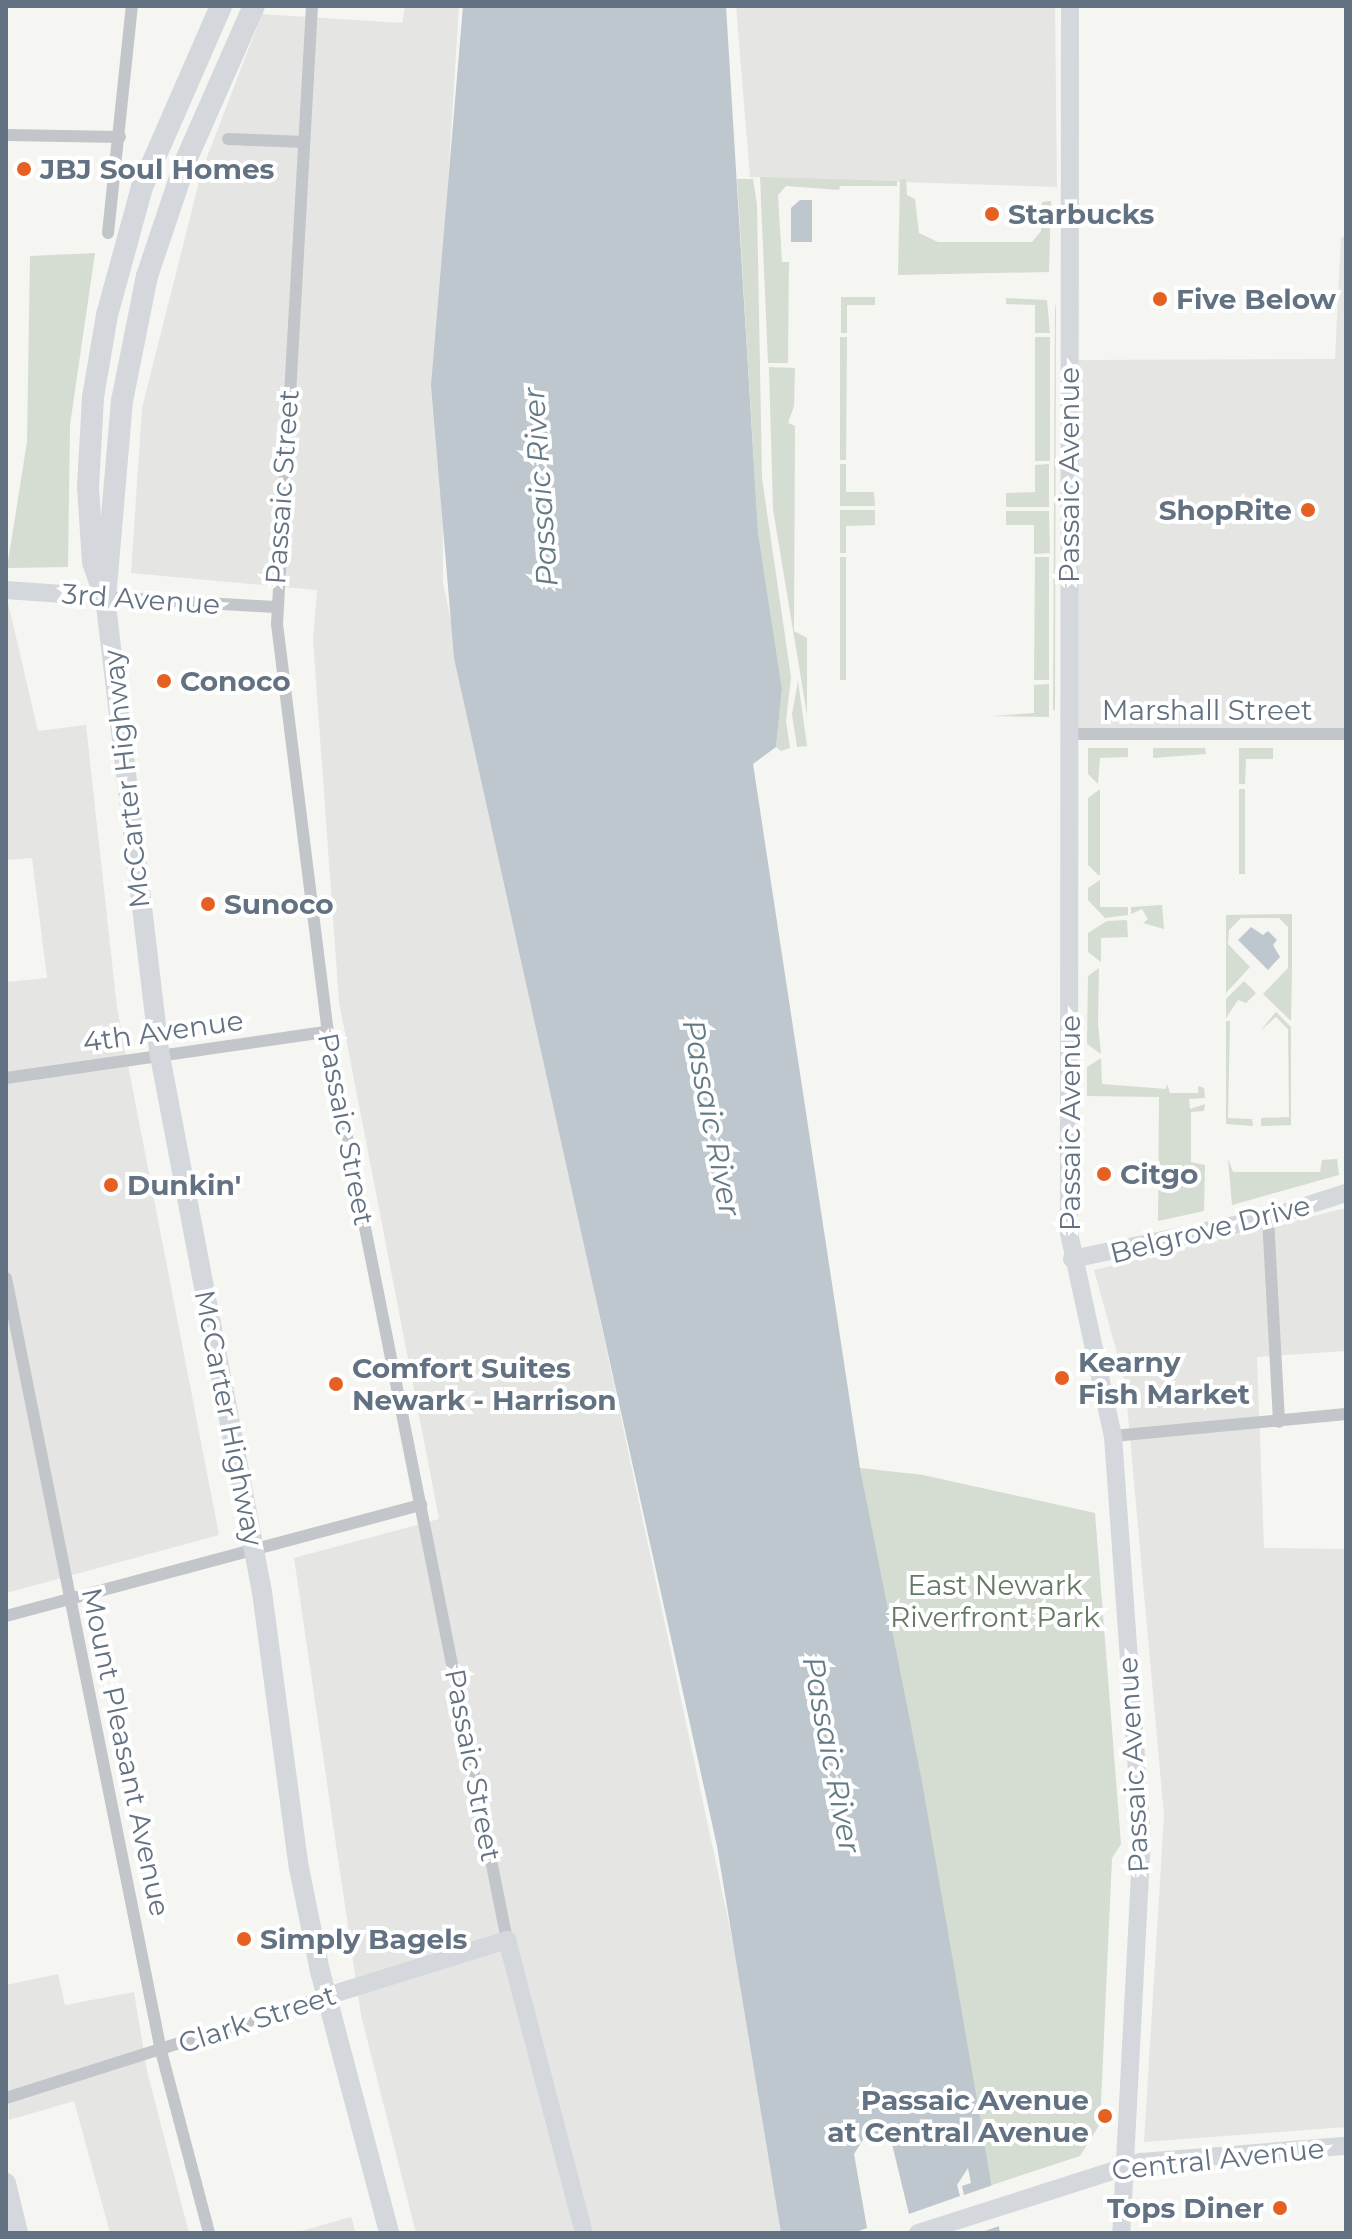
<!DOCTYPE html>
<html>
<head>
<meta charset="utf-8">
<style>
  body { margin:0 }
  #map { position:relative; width:1352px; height:2239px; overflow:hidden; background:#f5f5f1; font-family:Montserrat,sans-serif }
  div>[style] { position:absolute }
  .built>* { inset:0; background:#e5e6e4 }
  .green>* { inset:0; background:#d5dcd2 }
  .water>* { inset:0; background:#bdc7cd }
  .pier>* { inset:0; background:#f5f5f1 }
  .street>* { height:12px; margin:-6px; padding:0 6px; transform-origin:6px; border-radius:6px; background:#c2c5c9 }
  .secondary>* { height:18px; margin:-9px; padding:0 9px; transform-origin:9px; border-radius:9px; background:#d4d8dc }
  .primary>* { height:20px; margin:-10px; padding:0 10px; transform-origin:10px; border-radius:10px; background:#d4d8dc }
  .highway>* { height:22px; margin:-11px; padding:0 11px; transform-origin:11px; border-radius:11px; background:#d4d8dc }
  .dots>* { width:22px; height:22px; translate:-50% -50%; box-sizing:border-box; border:4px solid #fff; border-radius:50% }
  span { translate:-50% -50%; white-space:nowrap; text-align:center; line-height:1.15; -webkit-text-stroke:8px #fff; paint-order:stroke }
  .poi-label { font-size:28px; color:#637282; font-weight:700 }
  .left { translate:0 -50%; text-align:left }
  .right { translate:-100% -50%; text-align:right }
  .street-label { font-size:28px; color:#637282 }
  .park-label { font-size:28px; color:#657a62 }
  .water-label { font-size:30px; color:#637a86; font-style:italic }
  .frame { position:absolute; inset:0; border:8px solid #637282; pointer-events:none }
</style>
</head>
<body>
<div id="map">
  <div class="built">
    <div style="clip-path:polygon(405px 6px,459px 6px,442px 277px,443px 583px,742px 1985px,782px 2233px,416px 2233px,361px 2015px,294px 1558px,439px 1519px,339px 1002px,313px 640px,317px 590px,131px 573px,142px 408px,202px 170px,262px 14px,402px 23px)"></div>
    <div style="clip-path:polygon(736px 6px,1055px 6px,1057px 187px,750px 177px)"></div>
    <div style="clip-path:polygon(1341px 237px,1346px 237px,1346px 738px,1071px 737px,1071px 360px,1335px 359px)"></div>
    <div style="clip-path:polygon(6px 594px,38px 731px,86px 725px,117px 1008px,219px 1535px,6px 1593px,6px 982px,47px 978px,32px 858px,6px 860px)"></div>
    <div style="clip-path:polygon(1346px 1208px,1346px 1351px,1257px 1357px,1264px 1548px,1346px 1549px,1346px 2127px,1144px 2142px,1164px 1816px,1125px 1382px,1094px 1270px)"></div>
    <div style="clip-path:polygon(58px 1974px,65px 2005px,134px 1992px,147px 2071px,189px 2233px,110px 2233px,74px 2101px,9px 2120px,6px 1985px)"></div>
    <div style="clip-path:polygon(351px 2217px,356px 2233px,294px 2233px)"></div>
  </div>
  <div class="green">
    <div style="clip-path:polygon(760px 177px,897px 181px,897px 186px,840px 186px,839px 190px,786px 186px,778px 195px,782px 262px,789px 262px,788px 363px,768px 363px)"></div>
    <div style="clip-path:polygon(737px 179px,753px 179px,757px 204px,762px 478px,791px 677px,786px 721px,790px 748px,781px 751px,776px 747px,782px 689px,758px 532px)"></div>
    <div style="clip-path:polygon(900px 179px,906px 179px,907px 195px,915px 199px,919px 233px,938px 242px,1032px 242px,1041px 231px,1042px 202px,1051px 201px,1049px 272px,898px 275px)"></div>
    <div style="clip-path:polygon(95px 253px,70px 425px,68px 567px,7px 568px,27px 442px,30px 256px)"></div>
    <div style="clip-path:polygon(841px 297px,875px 297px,875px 305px,847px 305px,847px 333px,841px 333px)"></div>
    <div style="clip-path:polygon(1006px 298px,1047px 300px,1050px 333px,1035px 333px,1035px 305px,1006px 304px)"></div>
    <div style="clip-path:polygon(1055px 302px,1056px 310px,1055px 711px,1053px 709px)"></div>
    <div style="clip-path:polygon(840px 337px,847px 337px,846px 460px,840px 460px)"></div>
    <div style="clip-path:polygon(1035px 337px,1050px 337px,1050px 461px,1035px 461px)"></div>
    <div style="clip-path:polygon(769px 367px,795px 368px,794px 406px,788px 423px,795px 426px,794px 631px,807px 638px,807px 715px,773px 509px)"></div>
    <div style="clip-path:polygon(840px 464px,846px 464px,846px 492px,874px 492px,875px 506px,840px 506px)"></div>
    <div style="clip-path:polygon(1049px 464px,1049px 507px,1006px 507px,1006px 493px,1035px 492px,1035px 465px)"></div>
    <div style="clip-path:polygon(840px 510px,875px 510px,875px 525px,846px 526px,846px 553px,840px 553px)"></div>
    <div style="clip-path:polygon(1006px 511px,1049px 511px,1050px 553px,1034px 554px,1034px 525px,1006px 525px)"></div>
    <div style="clip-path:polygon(840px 557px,846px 557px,846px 680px,840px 680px)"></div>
    <div style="clip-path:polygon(1035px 557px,1049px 557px,1049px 680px,1034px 680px)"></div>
    <div style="clip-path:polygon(798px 681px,807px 746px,797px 747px,792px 714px)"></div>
    <div style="clip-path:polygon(1049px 684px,1049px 717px,992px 716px,1034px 713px,1034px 685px)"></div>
    <div style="clip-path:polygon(1088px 748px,1128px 748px,1128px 757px,1100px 758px,1098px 784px,1088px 774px)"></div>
    <div style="clip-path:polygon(1153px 748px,1205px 748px,1206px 754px,1153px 758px)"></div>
    <div style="clip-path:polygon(1239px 748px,1273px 748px,1273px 759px,1246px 759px,1245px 784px,1239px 784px)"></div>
    <div style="clip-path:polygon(1100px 789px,1100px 875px,1098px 875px,1088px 865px,1088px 798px)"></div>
    <div style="clip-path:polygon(1239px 789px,1245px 789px,1245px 874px,1239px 874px)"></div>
    <div style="clip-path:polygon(1100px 880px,1100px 907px,1128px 907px,1128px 915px,1105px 918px,1088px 900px,1088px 888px)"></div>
    <div style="clip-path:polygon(1162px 905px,1164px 929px,1143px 923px,1148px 919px,1142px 909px,1131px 914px,1131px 907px)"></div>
    <div style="clip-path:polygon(1292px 914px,1292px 970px,1291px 1021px,1263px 994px,1288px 968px,1288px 927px,1279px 918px,1241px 918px,1229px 930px,1228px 944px,1250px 967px,1226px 993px,1226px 915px)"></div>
    <div style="clip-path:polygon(1127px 920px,1128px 937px,1101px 938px,1101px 962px,1088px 952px,1088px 933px,1107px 921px)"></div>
    <div style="clip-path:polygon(1099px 968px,1098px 1024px,1101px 1054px,1087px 1044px,1088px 976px)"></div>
    <div style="clip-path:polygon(1244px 981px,1256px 993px,1246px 1003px,1238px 1000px,1226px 1018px,1226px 999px)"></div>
    <div style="clip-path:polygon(1276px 1012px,1291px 1027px,1291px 1125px,1261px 1126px,1261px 1118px,1289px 1117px,1288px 1029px,1276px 1017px,1260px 1031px)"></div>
    <div style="clip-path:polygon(1226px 1021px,1230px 1021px,1228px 1118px,1252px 1119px,1253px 1126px,1226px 1124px)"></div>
    <div style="clip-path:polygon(1101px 1058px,1102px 1084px,1166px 1089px,1167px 1084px,1170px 1093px,1198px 1093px,1198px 1086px,1204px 1088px,1205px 1098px,1189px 1099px,1190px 1109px,1205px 1104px,1204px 1111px,1191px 1112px,1191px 1162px,1205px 1165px,1204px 1211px,1158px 1221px,1159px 1097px,1087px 1096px,1087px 1067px)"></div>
    <div style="clip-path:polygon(1228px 1159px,1233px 1172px,1320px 1172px,1322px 1160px,1337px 1159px,1339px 1175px,1232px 1205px)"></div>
    <div style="clip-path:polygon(860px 1468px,923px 1475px,1095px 1513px,1121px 1844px,1112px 1858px,1100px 2124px,1080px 2156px,992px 2185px)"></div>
  </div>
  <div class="water">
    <div style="clip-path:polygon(463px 6px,726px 6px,758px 532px,782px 689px,776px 747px,753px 764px,860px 1468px,922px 1782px,1000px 2233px,781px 2233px,717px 1846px,454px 658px,431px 385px)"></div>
    <div style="clip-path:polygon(800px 200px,812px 200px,812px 242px,791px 242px,791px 208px)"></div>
    <div style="clip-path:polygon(1251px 927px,1263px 935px,1268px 931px,1277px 940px,1273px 945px,1280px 957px,1268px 970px,1238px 940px)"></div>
  </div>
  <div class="pier">
    <div style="clip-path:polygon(869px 2130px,892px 2144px,909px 2214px,960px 2196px,957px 2185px,968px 2168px,971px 2183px,962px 2186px,964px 2195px,996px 2184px,1002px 2225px,979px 2233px,853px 2233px,867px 2228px,854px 2154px)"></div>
  </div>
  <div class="street">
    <div style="left:312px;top:6px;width:619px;rotate:93.24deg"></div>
    <div style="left:277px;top:624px;width:436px;rotate:82.9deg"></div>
    <div style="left:331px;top:1057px;width:900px;rotate:78.73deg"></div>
    <div style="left:6px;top:135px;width:114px;rotate:1deg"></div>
    <div style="left:228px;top:139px;width:76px;rotate:2.3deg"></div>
    <div style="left:108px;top:233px;width:228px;rotate:-84deg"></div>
    <div style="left:105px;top:597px;width:170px;rotate:3.4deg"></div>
    <div style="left:1069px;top:734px;width:277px"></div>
    <div style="left:6px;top:1078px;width:324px;rotate:-8.2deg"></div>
    <div style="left:1268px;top:1218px;width:204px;rotate:86.9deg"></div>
    <div style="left:6px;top:1278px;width:788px;rotate:78.66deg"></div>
    <div style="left:161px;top:2051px;width:188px;rotate:75.2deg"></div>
    <div style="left:1113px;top:1436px;width:234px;rotate:-5.4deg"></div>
    <div style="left:6px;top:1616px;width:430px;rotate:-15deg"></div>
    <div style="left:6px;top:2098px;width:337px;rotate:-17.6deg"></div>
  </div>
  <div class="secondary">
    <div style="left:1070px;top:6px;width:1227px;rotate:90.05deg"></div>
    <div style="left:1069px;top:1233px;width:208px;rotate:77.8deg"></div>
    <div style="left:1113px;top:1436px;width:402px;rotate:85.9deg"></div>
    <div style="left:1142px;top:1837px;width:397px;rotate:93deg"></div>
    <div style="left:6px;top:590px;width:99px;rotate:4deg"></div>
    <div style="left:1072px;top:1259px;width:200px;rotate:-11.8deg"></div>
    <div style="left:1268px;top:1218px;width:82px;rotate:-17.8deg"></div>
    <div style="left:327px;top:1996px;width:189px;rotate:-17.3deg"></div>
    <div style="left:507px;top:1940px;width:303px;rotate:75.3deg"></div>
    <div style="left:918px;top:2233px;width:234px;rotate:-17.7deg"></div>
    <div style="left:1141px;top:2162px;width:206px;rotate:-4.5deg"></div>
  </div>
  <div class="primary">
    <div style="left:105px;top:597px;width:462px;rotate:83.2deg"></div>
    <div style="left:160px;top:1056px;width:546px;rotate:79.23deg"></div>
    <div style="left:262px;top:1592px;width:278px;rotate:82.4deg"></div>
    <div style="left:299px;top:1868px;width:105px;rotate:78.5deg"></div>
    <div style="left:320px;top:1971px;width:271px;rotate:75.2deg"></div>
    <div style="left:6px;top:2183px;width:51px;rotate:76.5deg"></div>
  </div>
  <div class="highway">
    <div style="left:106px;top:587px;width:187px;rotate:-85.1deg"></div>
    <div style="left:122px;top:401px;width:127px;rotate:-78.7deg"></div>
    <div style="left:147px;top:276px;width:122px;rotate:-71.4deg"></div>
    <div style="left:186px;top:160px;width:168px;rotate:-66.2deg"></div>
    <div style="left:105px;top:597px;width:37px;rotate:-109deg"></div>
    <div style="left:93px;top:562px;width:75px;rotate:-93.8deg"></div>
    <div style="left:88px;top:487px;width:90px;rotate:-86.8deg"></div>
    <div style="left:93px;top:397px;width:83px;rotate:-80.3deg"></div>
    <div style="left:107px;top:315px;width:133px;rotate:-74.7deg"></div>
    <div style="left:142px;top:187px;width:197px;rotate:-66.4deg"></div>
  </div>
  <div class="dots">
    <div style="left:24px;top:169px;background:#e56021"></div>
    <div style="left:992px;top:214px;background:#e56021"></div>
    <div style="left:1160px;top:299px;background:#e56021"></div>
    <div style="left:1308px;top:510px;background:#e56021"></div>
    <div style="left:164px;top:681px;background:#e56021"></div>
    <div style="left:208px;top:904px;background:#e56021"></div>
    <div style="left:1104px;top:1174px;background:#e56021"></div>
    <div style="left:111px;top:1185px;background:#e56021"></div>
    <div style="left:1062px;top:1378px;background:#e56021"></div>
    <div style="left:336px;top:1384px;background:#e56021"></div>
    <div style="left:244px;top:1939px;background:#e56021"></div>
    <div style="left:1105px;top:2116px;background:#e56021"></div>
    <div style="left:1280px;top:2208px;background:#e56021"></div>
  </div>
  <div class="poi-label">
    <span class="left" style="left:40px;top:169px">JBJ Soul Homes</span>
    <span class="left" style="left:1008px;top:214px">Starbucks</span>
    <span class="left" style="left:1176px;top:299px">Five Below</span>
    <span class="right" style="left:1292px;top:510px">ShopRite</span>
    <span class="left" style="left:180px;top:681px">Conoco</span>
    <span class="left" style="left:224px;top:904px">Sunoco</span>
    <span class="left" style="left:1120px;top:1174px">Citgo</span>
    <span class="left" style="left:127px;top:1185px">Dunkin'</span>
    <span class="left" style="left:1078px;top:1378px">Kearny<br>Fish Market</span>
    <span class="left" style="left:352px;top:1384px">Comfort Suites<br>Newark - Harrison</span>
    <span class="left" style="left:260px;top:1939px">Simply Bagels</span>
    <span class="right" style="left:1089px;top:2116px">Passaic Avenue<br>at Central Avenue</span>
    <span class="right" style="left:1264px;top:2208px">Tops Diner</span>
  </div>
  <div class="street-label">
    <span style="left:1069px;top:475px;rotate:-90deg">Passaic Avenue</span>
    <span style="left:282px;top:487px;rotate:-86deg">Passaic Street</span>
    <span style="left:141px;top:599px;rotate:4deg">3rd Avenue</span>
    <span style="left:1207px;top:710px">Marshall Street</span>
    <span style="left:126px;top:779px;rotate:-96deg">McCarter Highway</span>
    <span style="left:163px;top:1031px;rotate:-8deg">4th Avenue</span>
    <span style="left:1070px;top:1123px;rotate:-90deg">Passaic Avenue</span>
    <span style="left:346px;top:1129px;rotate:79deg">Passaic Street</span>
    <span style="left:1210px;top:1229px;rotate:-14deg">Belgrove Drive</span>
    <span style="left:229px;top:1418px;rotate:79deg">McCarter Highway</span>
    <span style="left:126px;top:1752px;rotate:78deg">Mount Pleasant Avenue</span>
    <span style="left:473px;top:1765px;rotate:79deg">Passaic Street</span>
    <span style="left:1133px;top:1765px;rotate:-93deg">Passaic Avenue</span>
    <span style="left:257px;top:2019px;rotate:-18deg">Clark Street</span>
    <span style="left:1218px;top:2159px;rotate:-6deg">Central Avenue</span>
  </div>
  <div class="park-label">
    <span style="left:995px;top:1601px">East Newark<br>Riverfront Park</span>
  </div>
  <div class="water-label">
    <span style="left:541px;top:487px;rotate:-94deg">Passaic River</span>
    <span style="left:711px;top:1118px;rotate:79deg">Passaic River</span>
    <span style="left:831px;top:1755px;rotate:79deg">Passaic River</span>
  </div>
  <div class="frame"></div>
</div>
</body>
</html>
